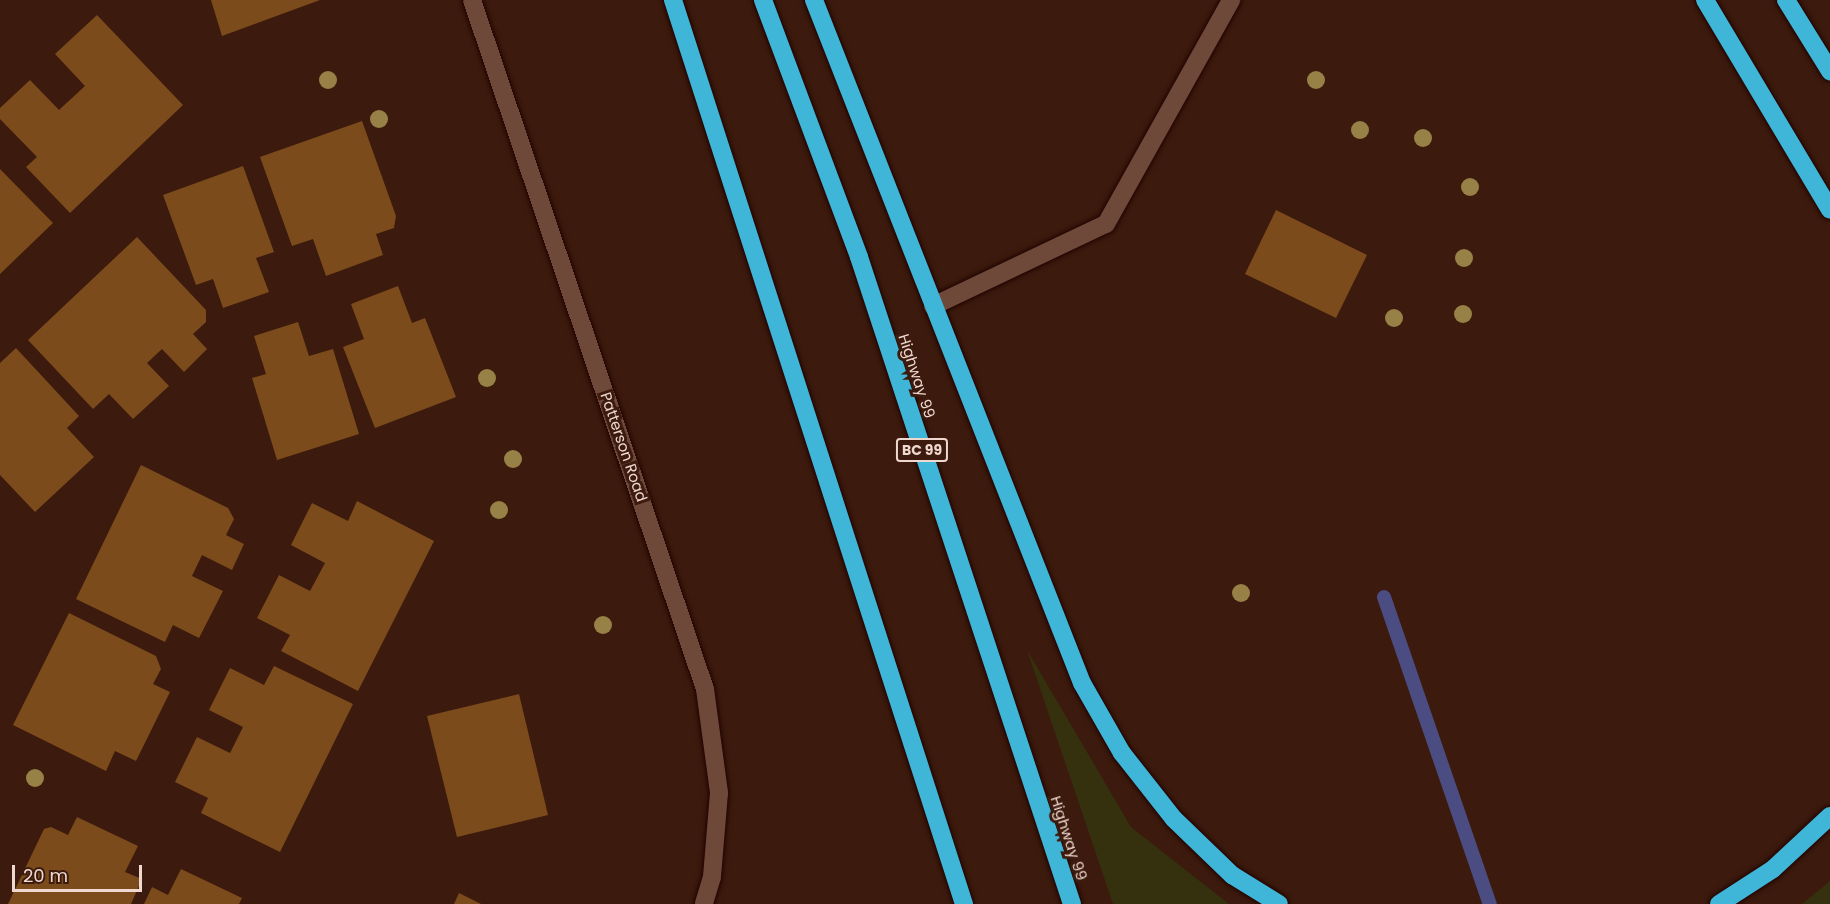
<!DOCTYPE html>
<html>
<head>
<meta charset="utf-8">
<style>
  body { margin:0 }
  #map { position:relative; width:1830px; height:904px; overflow:hidden; background:#3c1a0d; font-family:Poppins,sans-serif }
  div>[style] { position:absolute }
  .green>* { inset:0; background:#35300d }
  .stream>* { height:14px; margin:-7px; padding:0 7px; transform-origin:7px; border-radius:7px; background:#4b4c82 }
  .building>* { inset:0; background:#7b4b1c }
  .roads { filter:drop-shadow(0 0 2px #210300) drop-shadow(0 0 2px #210300) }
  .lane>* { height:18px; margin:-9px; padding:0 9px; transform-origin:9px; border-radius:9px; background:#6e4839 }
  .street>* { height:18px; margin:-9px; padding:0 9px; transform-origin:9px; border-radius:9px; background:#6e4839 }
  .highway>* { height:18px; margin:-9px; padding:0 9px; transform-origin:9px; border-radius:9px; background:#3fb5d7 }
  .trees>* { width:18px; height:18px; margin:-9px; border-radius:50%; background:#988147 }
  span { translate:-50% -50%; white-space:nowrap; text-align:center; line-height:1.15; -webkit-text-stroke:6px #3c1a0d; paint-order:stroke }
  .shield-label span { padding:2px 4px; background:#3c1a0d; border:2px solid; border-radius:4px; -webkit-text-stroke-width:0 }
  .shield-label { font-size:14px; color:#efd8cf; font-weight:700 }
  .street-label { font-size:15px; color:#efd8cf }
  .scale { position:absolute; left:12px; top:865px; width:130px; height:27px; box-sizing:border-box; border:3px solid #efd8cf; border-top:0; padding-left:8px; font-size:18px; line-height:21px; white-space:nowrap; color:#efd8cf; -webkit-text-stroke:4px #3c1a0d; paint-order:stroke }
</style>
</head>
<body>
<div id="map">
  <div class="green">
    <div style="clip-path:polygon(1027px 650px,1131px 827px,1229px 904px,1113px 904px)"></div>
    <div style="clip-path:polygon(1830px 881px,1830px 904px,1802px 904px)"></div>
  </div>
  <div class="stream">
    <div style="left:1384px;top:597px;width:325px;rotate:71deg"></div>
  </div>
  <div class="building">
    <div style="clip-path:polygon(211px 0,320px 0,222px 36px)"></div>
    <div style="clip-path:polygon(97px 15px,183px 105px,70px 213px,26px 167px,37px 157px,0 119px,0 108px,30px 80px,59px 110px,85px 86px,55px 54px)"></div>
    <div style="clip-path:polygon(362px 121px,396px 216px,394px 228px,376px 234px,383px 255px,326px 276px,313px 239px,292px 246px,260px 157px)"></div>
    <div style="clip-path:polygon(243px 166px,274px 252px,256px 258px,269px 292px,223px 308px,213px 279px,196px 285px,163px 195px)"></div>
    <div style="clip-path:polygon(0 169px,53px 223px,0 274px)"></div>
    <div style="clip-path:polygon(1276px 210px,1367px 255px,1336px 318px,1245px 274px)"></div>
    <div style="clip-path:polygon(137px 237px,206px 310px,206px 322px,193px 334px,207px 349px,184px 372px,162px 349px,147px 363px,169px 386px,133px 419px,109px 394px,93px 409px,28px 340px)"></div>
    <div style="clip-path:polygon(398px 286px,412px 323px,425px 318px,456px 397px,375px 428px,343px 347px,364px 339px,351px 304px)"></div>
    <div style="clip-path:polygon(298px 322px,309px 356px,333px 349px,359px 434px,277px 460px,252px 378px,266px 374px,254px 336px)"></div>
    <div style="clip-path:polygon(16px 348px,79px 416px,67px 428px,94px 457px,35px 512px,0 475px,0 363px)"></div>
    <div style="clip-path:polygon(141px 465px,228px 508px,234px 519px,226px 535px,244px 544px,232px 570px,202px 555px,192px 576px,223px 591px,199px 638px,173px 625px,165px 642px,76px 599px)"></div>
    <div style="clip-path:polygon(357px 501px,434px 541px,358px 691px,281px 651px,290px 635px,257px 618px,279px 575px,310px 591px,325px 563px,291px 545px,312px 503px,348px 521px)"></div>
    <div style="clip-path:polygon(69px 613px,156px 656px,161px 669px,153px 684px,170px 692px,136px 761px,115px 751px,106px 771px,13px 725px)"></div>
    <div style="clip-path:polygon(274px 666px,353px 704px,280px 852px,201px 813px,208px 798px,175px 782px,197px 737px,230px 753px,243px 727px,209px 710px,230px 668px,264px 685px)"></div>
    <div style="clip-path:polygon(519px 694px,548px 815px,457px 837px,427px 716px)"></div>
    <div style="clip-path:polygon(77px 817px,138px 846px,125px 872px,142px 879px,131px 904px,8px 904px,44px 829px,51px 827px,68px 835px)"></div>
    <div style="clip-path:polygon(181px 869px,242px 898px,239px 904px,144px 904px,152px 887px,168px 895px)"></div>
    <div style="clip-path:polygon(459px 893px,481px 904px,454px 904px)"></div>
  </div>
  <div class="roads">
    <div class="lane">
      <div style="left:933px;top:306px;width:191px;rotate:-25.4deg"></div>
      <div style="left:1106px;top:224px;width:257px;rotate:-60.8deg"></div>
    </div>
    <div class="street">
      <div style="left:472px;top:0;width:727px;rotate:71.32deg"></div>
      <div style="left:705px;top:689px;width:105px;rotate:82.3deg"></div>
      <div style="left:719px;top:793px;width:84px;rotate:94.8deg"></div>
      <div style="left:712px;top:877px;width:28px;rotate:107deg"></div>
    </div>
    <div class="highway">
      <div style="left:673px;top:0;width:950px;rotate:72.16deg"></div>
      <div style="left:763px;top:0;width:274px;rotate:69.5deg"></div>
      <div style="left:859px;top:257px;width:681px;rotate:71.78deg"></div>
      <div style="left:814px;top:0;width:734px;rotate:68.58deg"></div>
      <div style="left:1082px;top:683px;width:81px;rotate:60.3deg"></div>
      <div style="left:1122px;top:753px;width:84px;rotate:51.8deg"></div>
      <div style="left:1174px;top:819px;width:81px;rotate:44deg"></div>
      <div style="left:1232px;top:875px;width:55px;rotate:31.7deg"></div>
      <div style="left:1705px;top:0;width:244px;rotate:59.2deg"></div>
      <div style="left:1786px;top:0;width:84px;rotate:58.2deg"></div>
      <div style="left:1719px;top:904px;width:64px;rotate:-32.9deg"></div>
      <div style="left:1773px;top:869px;width:78px;rotate:-42.9deg"></div>
    </div>
  </div>
  <div class="trees">
    <div style="left:328px;top:80px"></div>
    <div style="left:1316px;top:80px"></div>
    <div style="left:379px;top:119px"></div>
    <div style="left:1360px;top:130px"></div>
    <div style="left:1423px;top:138px"></div>
    <div style="left:1470px;top:187px"></div>
    <div style="left:1464px;top:258px"></div>
    <div style="left:1463px;top:314px"></div>
    <div style="left:1394px;top:318px"></div>
    <div style="left:487px;top:378px"></div>
    <div style="left:513px;top:459px"></div>
    <div style="left:499px;top:510px"></div>
    <div style="left:1241px;top:593px"></div>
    <div style="left:603px;top:625px"></div>
    <div style="left:35px;top:778px"></div>
  </div>
  <div class="shield-label">
    <span style="left:922px;top:450px">BC 99</span>
  </div>
  <div class="street-label">
    <span style="left:917px;top:376px;rotate:72deg">Highway 99</span>
    <span style="left:624px;top:447px;rotate:71deg">Patterson Road</span>
    <span style="left:1069px;top:838px;rotate:72deg">Highway 99</span>
  </div>
  <div class="scale">20 m</div>
</div>
</body>
</html>
